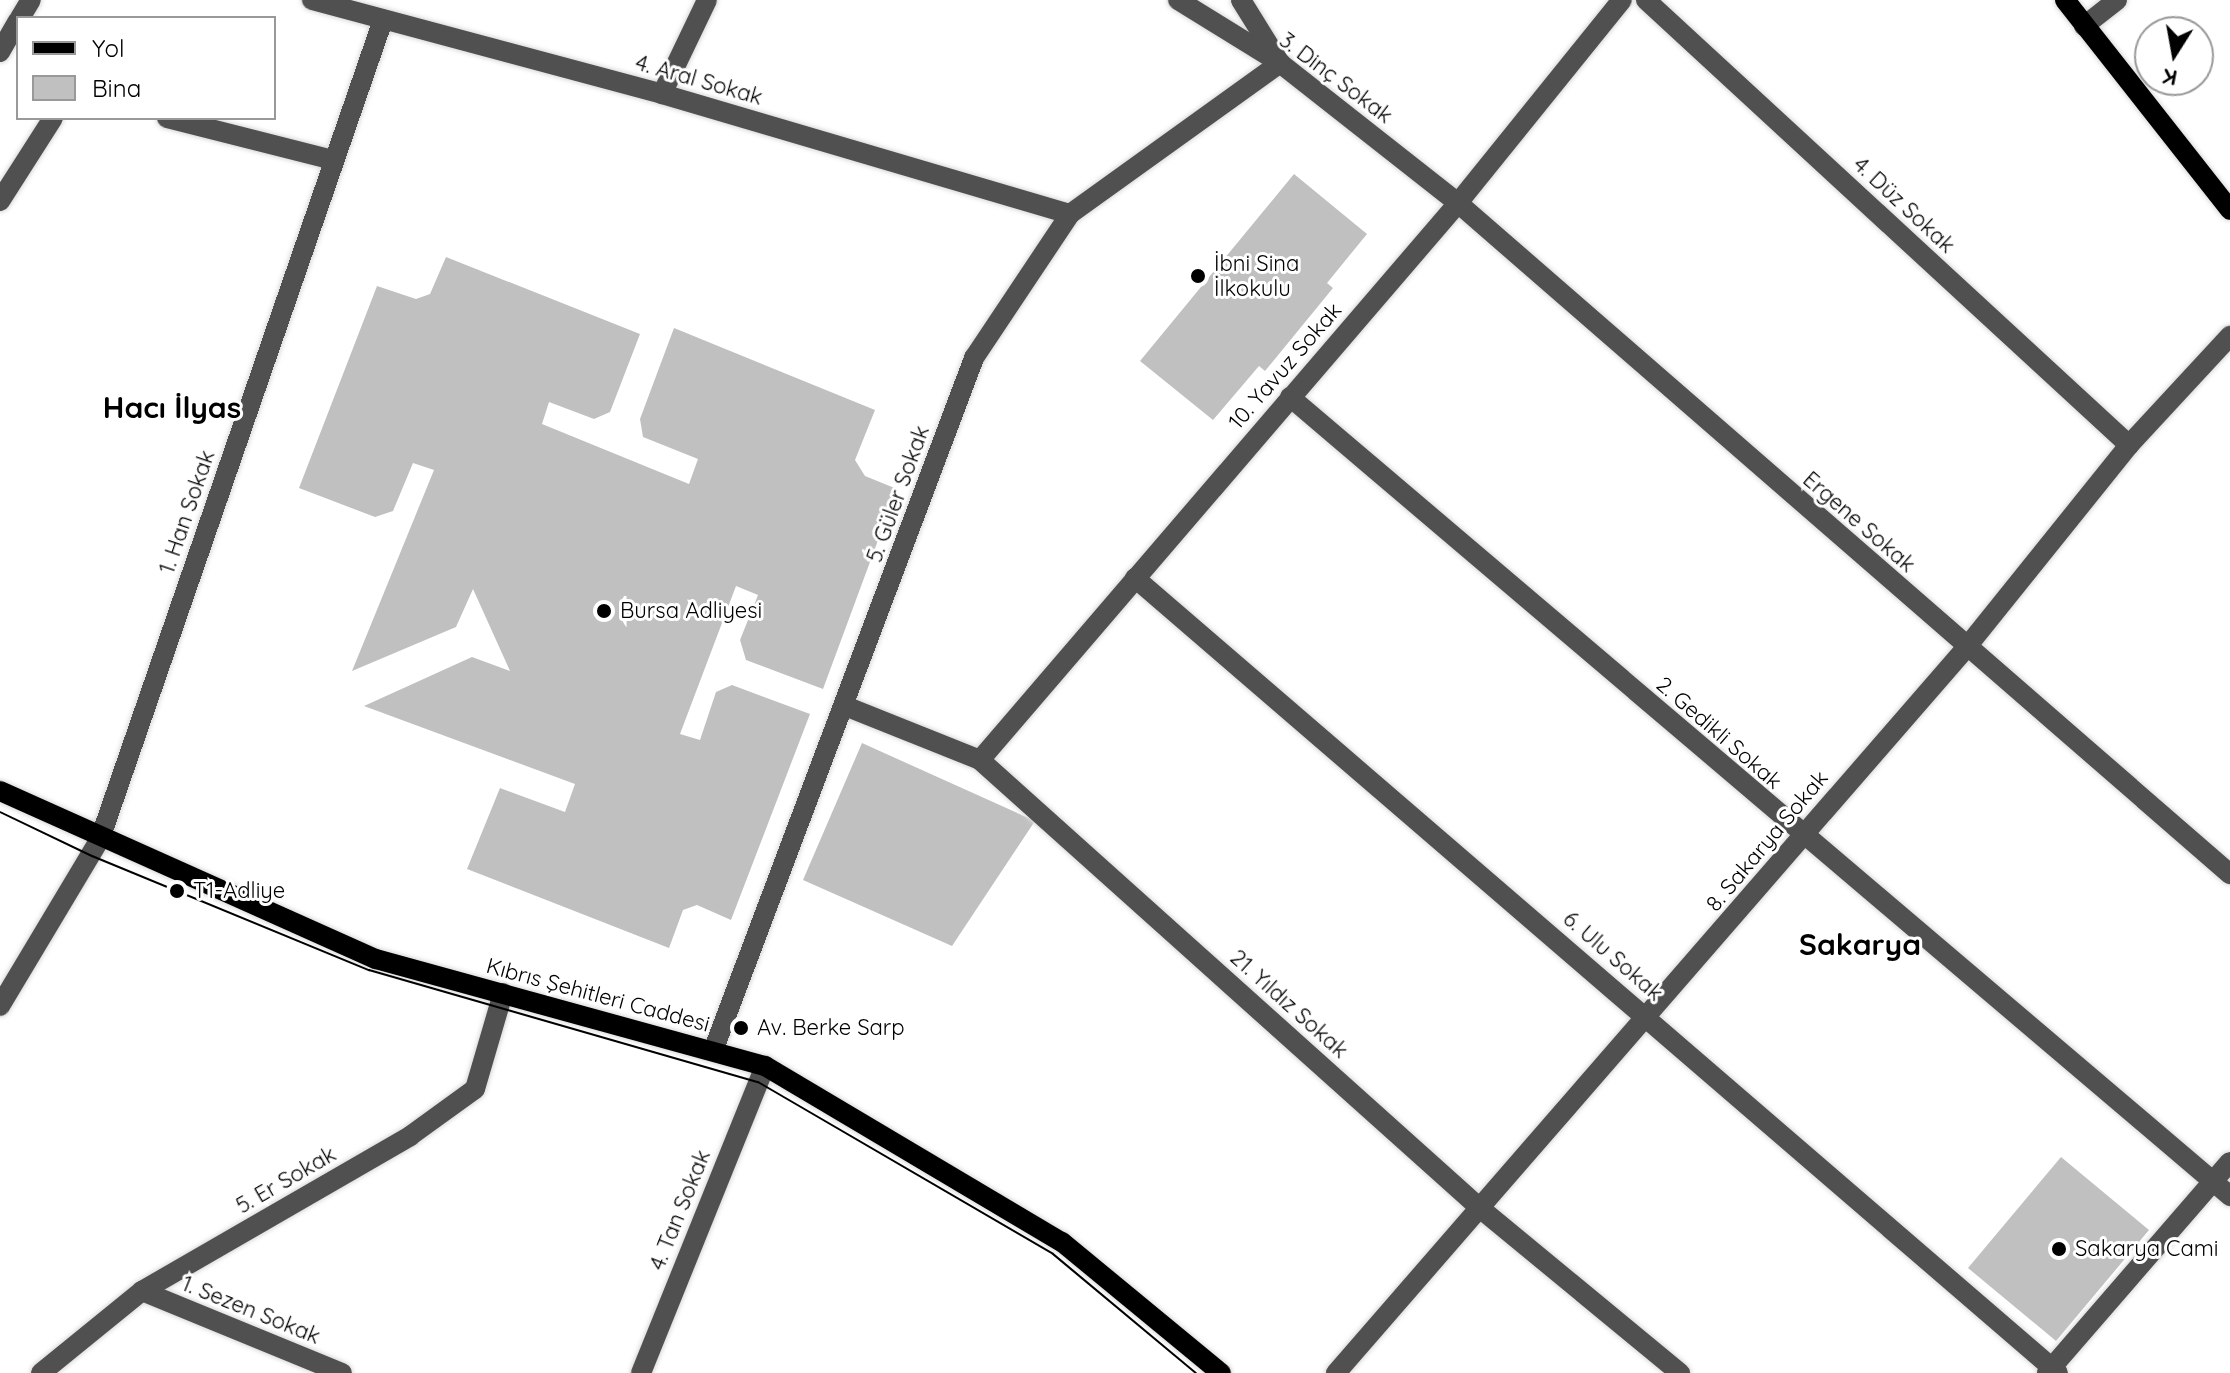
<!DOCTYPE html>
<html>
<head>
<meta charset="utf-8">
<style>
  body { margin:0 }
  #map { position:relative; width:2230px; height:1373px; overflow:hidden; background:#fff; font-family:Quicksand,sans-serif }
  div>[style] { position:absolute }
  .building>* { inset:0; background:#c0c0c0 }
  .roads { filter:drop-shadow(0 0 2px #dbdbdb) drop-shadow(0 0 2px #dbdbdb) }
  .minor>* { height:20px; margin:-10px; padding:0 10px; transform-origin:10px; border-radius:10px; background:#505050 }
  .major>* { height:20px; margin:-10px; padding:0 10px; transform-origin:10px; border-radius:10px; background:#000 }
  .tram>* { height:2px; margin:-1px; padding:0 1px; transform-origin:1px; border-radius:1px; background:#000 }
  .dots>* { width:22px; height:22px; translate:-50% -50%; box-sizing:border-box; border:4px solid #fff; border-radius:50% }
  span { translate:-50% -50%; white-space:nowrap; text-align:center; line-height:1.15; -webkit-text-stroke:6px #fff; paint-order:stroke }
  .street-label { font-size:22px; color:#000 }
  .poi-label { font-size:22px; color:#000 }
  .left { translate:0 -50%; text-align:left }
  .district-label { font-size:30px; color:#000; font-weight:700 }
  .legend { position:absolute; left:16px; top:16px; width:260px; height:104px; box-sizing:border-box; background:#fff; border:2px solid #999; margin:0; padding:10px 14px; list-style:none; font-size:24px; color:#000 }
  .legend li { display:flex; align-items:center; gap:16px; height:40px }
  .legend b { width:40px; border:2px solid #999 }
  .north { position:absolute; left:2134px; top:16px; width:80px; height:80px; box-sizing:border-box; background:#fff; border:2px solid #999; border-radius:50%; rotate:191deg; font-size:22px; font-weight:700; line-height:32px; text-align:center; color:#000 }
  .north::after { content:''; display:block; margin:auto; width:28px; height:36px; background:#000; clip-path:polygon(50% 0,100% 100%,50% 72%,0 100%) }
</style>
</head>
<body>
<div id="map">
  <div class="building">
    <div style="clip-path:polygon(1294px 174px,1367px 234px,1327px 283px,1333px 288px,1265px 371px,1259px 366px,1213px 420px,1140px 361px)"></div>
    <div style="clip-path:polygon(446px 257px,640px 334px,610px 412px,594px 419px,549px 402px,542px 424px,689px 484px,698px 459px,643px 437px,640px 419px,674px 328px,875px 410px,855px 460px,865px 476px,897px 489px,823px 689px,746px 660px,740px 640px,758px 595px,736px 586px,680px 734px,700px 740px,716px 692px,732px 685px,810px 714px,731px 920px,697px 905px,683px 910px,669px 948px,467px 869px,500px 788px,565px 812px,575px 784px,364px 706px,472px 657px,510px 671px,473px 589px,456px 627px,352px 671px,434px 470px,413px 463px,393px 511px,375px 517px,299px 488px,377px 286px,416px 299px,430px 294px)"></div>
    <div style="clip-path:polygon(862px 743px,1035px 821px,952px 946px,803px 880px)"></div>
    <div style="clip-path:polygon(2061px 1157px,2149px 1230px,2056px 1341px,1968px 1268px)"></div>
  </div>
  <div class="roads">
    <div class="minor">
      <div style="left:312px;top:0;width:362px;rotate:15deg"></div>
      <div style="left:662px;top:94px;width:425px;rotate:16.4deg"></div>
      <div style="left:1178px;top:0;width:120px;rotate:31.7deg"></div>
      <div style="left:1280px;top:63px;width:226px;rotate:38.2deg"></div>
      <div style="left:1458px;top:203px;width:1023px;rotate:41deg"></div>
      <div style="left:1646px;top:0;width:657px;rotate:42.66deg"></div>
      <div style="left:20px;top:18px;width:21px;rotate:-59deg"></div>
      <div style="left:2084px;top:26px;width:42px;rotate:-38.2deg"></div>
      <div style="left:0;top:52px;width:36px;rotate:-60deg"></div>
      <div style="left:662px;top:94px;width:104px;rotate:-64.4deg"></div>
      <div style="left:167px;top:118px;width:171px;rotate:14.2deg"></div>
      <div style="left:0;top:201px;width:98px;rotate:-57.4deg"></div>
      <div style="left:1290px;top:397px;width:1234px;rotate:40.36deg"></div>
      <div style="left:1135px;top:578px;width:1218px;rotate:40.74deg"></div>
      <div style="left:845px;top:706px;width:145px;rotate:21.8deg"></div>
      <div style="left:980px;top:760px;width:673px;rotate:41.87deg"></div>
      <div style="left:1481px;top:1209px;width:258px;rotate:39.5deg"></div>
      <div style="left:980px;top:760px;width:734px;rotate:-49.36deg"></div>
      <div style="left:1458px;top:203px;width:261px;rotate:-51.1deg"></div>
      <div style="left:0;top:1006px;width:195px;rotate:-59.1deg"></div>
      <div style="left:100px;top:839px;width:867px;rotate:-70.94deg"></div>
      <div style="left:713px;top:1051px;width:741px;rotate:-69.36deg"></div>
      <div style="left:974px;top:358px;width:173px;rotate:-56.3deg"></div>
      <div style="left:1070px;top:214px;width:259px;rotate:-35.7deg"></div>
      <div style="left:1280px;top:63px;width:74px;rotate:-121.8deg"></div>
      <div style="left:142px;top:1291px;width:216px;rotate:22.3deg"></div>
      <div style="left:41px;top:1373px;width:130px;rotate:-39.1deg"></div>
      <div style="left:142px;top:1291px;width:310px;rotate:-30deg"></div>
      <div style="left:410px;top:1136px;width:80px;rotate:-35.9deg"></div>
      <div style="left:475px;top:1089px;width:100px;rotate:-73.7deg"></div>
      <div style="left:641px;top:1373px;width:331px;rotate:-68deg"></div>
      <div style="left:1336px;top:1373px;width:960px;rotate:-49.01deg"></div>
      <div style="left:1966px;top:648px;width:260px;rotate:-51.2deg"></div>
      <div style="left:2129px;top:445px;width:149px;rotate:-47.2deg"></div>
      <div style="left:2047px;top:1373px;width:279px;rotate:-49.1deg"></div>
    </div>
    <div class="major">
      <div style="left:2065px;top:0;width:267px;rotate:51.8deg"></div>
      <div style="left:0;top:791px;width:412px;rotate:24.1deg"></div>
      <div style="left:376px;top:959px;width:403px;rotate:15.4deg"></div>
      <div style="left:765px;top:1066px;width:345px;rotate:30.7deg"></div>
      <div style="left:1062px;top:1242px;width:206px;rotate:39.5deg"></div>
    </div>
  </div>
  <div class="tram">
    <div style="left:0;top:812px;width:102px;rotate:25.6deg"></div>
    <div style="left:92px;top:856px;width:300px;rotate:22.4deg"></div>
    <div style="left:369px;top:970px;width:405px;rotate:16.1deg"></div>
    <div style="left:758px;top:1082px;width:341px;rotate:30.2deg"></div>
    <div style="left:1053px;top:1254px;width:186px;rotate:39.8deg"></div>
  </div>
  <div class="dots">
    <div style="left:1198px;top:276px;background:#000"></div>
    <div style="left:604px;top:611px;background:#000"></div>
    <div style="left:177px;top:891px;background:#000"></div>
    <div style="left:741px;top:1028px;background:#000"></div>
    <div style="left:2059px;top:1249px;background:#000"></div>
  </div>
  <div class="street-label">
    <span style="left:1336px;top:78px;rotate:37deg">3. Dinç Sokak</span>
    <span style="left:699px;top:80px;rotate:16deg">4. Aral Sokak</span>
    <span style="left:1904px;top:205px;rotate:43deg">4. Düz Sokak</span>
    <span style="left:1285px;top:366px;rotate:-49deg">10. Yavuz Sokak</span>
    <span style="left:898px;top:494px;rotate:-70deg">5. Güler Sokak</span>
    <span style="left:187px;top:512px;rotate:-71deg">1. Han Sokak</span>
    <span style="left:1859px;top:522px;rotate:41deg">Ergene Sokak</span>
    <span style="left:1719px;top:733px;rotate:41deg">2. Gedikli Sokak</span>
    <span style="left:1767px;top:841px;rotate:-50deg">8. Sakarya Sokak</span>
    <span style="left:1613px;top:956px;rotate:41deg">6. Ulu Sokak</span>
    <span style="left:598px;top:995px;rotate:15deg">Kıbrıs Şehitleri Caddesi</span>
    <span style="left:1289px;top:1004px;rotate:42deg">21. Yıldız Sokak</span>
    <span style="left:286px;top:1180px;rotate:-30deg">5. Er Sokak</span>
    <span style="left:680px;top:1210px;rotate:-68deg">4. Tan Sokak</span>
    <span style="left:251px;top:1310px;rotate:22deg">1. Sezen Sokak</span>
  </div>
  <div class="poi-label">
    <span class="left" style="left:1214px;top:276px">İbni Sina<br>İlkokulu</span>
    <span class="left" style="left:620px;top:611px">Bursa Adliyesi</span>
    <span class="left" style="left:193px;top:891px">T1-Adliye</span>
    <span class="left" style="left:757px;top:1028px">Av. Berke Sarp</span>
    <span class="left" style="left:2075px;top:1249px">Sakarya Cami</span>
  </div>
  <div class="district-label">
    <span style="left:172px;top:407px">Hacı İlyas</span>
    <span style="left:1860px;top:944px">Sakarya</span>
  </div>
  <ul class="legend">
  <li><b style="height:10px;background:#000"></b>Yol</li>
  <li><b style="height:22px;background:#c0c0c0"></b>Bina</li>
  </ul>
  <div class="north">K</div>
</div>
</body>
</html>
